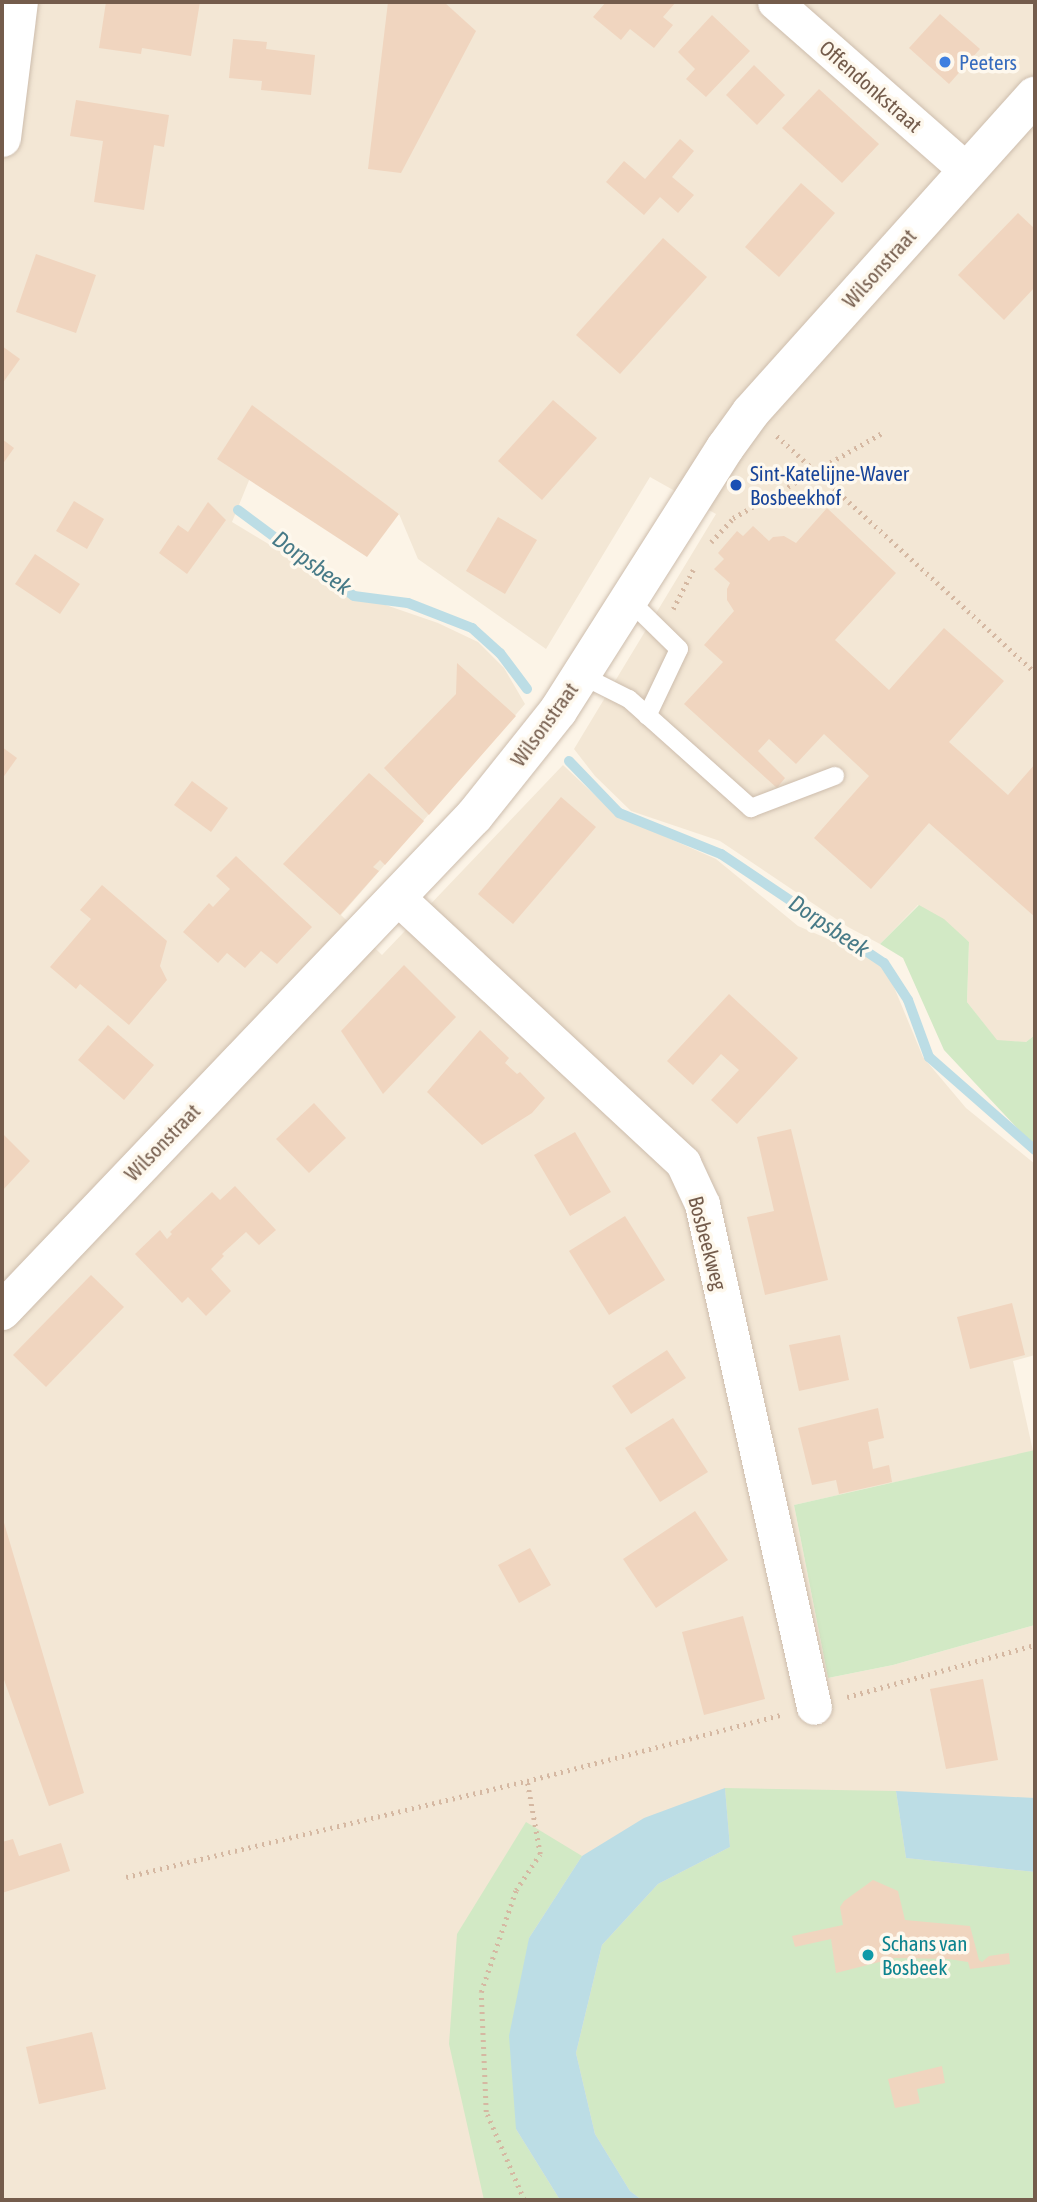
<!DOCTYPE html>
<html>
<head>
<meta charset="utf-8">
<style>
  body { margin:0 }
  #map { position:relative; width:1037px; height:2202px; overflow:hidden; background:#fcf4e7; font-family:"Asap Condensed",sans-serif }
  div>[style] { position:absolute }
  .residential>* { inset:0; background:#f3e7d5 }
  .green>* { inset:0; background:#d2e9c5 }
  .water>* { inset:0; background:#bcdde5 }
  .stream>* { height:10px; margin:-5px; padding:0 5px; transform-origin:5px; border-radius:5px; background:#bcdde5 }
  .building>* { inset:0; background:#f0d5bf }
  .path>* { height:4.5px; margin-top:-2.25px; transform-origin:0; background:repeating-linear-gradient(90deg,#d5b8a2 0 2px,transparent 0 7px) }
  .roads { filter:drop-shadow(0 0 2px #cdbdad) drop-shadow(0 0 2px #cdbdad) }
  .lane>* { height:18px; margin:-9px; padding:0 9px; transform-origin:9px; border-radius:9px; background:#fff }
  .street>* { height:35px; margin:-17.5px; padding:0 17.5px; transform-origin:17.5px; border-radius:17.5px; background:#fff }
  .secondary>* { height:38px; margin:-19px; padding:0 19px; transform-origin:19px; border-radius:19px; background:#fff }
  .dots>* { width:19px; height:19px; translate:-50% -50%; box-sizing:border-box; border:4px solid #fef8ed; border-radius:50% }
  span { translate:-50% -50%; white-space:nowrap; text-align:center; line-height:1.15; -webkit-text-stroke:7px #fef8ed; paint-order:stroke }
  .shop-label { font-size:21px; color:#366cbe }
  .left { translate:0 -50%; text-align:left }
  .street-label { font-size:21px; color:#745c4c }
  .transit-label { font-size:21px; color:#164399 }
  .culture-label { font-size:21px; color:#0d838f }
  .water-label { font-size:23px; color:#477a87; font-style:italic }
  .frame { position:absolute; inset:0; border:4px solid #745c4c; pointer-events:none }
</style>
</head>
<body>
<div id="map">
  <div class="residential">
    <div style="clip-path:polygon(2px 2px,1035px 2px,1035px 1035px,1026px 1042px,997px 1041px,967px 1002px,969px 942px,918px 905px,880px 944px,848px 927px,720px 841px,631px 811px,595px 776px,574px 749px,716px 514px,650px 477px,546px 649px,418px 559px,399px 514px,272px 424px,232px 522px,363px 601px,377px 602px,438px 623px,478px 642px,504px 668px,525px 704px,341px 915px,382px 955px,563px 765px,616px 815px,716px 859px,798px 926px,884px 963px,923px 1057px,966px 1108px,1035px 1164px,1035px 1355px,1013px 1361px,1033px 1451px,794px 1505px,828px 1678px,893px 1665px,1035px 1625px,1035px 2200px,2px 2200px)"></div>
  </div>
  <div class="green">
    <div style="clip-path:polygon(919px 905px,944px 919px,969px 942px,967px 1002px,997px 1040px,1026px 1042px,1035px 1035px,1035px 1147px,944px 1050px,903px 958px,880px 944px)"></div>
    <div style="clip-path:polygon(1035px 1450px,1035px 1625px,893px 1665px,828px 1678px,794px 1505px)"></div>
    <div style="clip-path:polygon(725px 1788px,896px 1791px,906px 1858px,1035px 1872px,1035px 2200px,642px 2200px,630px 2191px,595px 2134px,576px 2053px,602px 1945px,658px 1884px,730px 1847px)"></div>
    <div style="clip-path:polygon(526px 1822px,582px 1856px,529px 1938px,516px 2129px,560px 2200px,484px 2200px,449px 2044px,457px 1934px)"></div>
  </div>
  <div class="water">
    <div style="clip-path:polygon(725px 1788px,730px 1847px,658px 1884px,602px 1945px,576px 2053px,595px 2134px,630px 2191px,642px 2200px,560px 2200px,516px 2129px,509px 2036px,529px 1938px,582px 1856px,644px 1818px)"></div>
    <div style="clip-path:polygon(896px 1791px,1035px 1798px,1035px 1872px,906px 1858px)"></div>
  </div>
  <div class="stream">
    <div style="left:238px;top:510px;width:144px;rotate:36.6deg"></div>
    <div style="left:354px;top:596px;width:54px;rotate:7.4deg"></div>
    <div style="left:408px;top:603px;width:69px;rotate:21.3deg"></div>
    <div style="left:472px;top:628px;width:38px;rotate:42deg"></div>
    <div style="left:500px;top:653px;width:45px;rotate:53.1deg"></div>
    <div style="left:569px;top:761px;width:72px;rotate:46.1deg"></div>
    <div style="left:619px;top:813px;width:110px;rotate:21.9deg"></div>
    <div style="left:721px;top:854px;width:196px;rotate:33.8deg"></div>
    <div style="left:884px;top:963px;width:44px;rotate:57deg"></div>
    <div style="left:908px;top:1000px;width:61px;rotate:69.8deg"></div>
    <div style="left:929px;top:1057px;width:141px;rotate:41.3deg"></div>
  </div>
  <div class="building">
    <div style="clip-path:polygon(106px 2px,200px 2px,191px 56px,142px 48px,141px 54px,99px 48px)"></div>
    <div style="clip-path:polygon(388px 2px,444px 2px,476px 31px,401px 173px,368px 169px)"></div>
    <div style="clip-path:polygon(606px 2px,676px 2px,663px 17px,673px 25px,654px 48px,630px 29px,621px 40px,593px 17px)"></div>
    <div style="clip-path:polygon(940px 14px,980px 49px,949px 84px,909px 48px)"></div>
    <div style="clip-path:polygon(712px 15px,750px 51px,706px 97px,686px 79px,695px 69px,678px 52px)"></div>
    <div style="clip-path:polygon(233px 39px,267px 42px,266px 49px,315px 55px,311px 95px,261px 90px,262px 81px,229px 78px)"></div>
    <div style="clip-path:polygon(754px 65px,785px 95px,757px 125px,726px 95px)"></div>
    <div style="clip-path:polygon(819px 89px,879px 144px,842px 183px,782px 128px)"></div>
    <div style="clip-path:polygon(76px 100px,169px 115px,164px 147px,154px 145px,144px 210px,94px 202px,103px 141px,70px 136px)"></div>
    <div style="clip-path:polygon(680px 139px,694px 151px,672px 177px,694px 195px,678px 213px,660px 197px,644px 215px,606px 182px,624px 161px,645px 179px)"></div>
    <div style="clip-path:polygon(801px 183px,835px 213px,779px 277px,745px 247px)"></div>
    <div style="clip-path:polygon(1018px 213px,1035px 229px,1035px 287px,1004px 320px,958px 275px)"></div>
    <div style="clip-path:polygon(663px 238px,707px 277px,620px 374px,576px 335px)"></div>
    <div style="clip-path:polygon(36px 254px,96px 275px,76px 333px,16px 312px)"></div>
    <div style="clip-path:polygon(2px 346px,20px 359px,2px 384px)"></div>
    <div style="clip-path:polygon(553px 400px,597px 438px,542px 500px,498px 461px)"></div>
    <div style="clip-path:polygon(252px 405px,399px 514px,367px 557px,217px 459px)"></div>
    <div style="clip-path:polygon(2px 439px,14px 448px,2px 465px)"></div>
    <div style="clip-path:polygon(74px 501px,104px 519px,87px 549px,56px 531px)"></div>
    <div style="clip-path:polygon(208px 502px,226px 520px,187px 574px,159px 553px,178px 525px,188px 532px)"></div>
    <div style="clip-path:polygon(827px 508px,896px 573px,835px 640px,889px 690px,944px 628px,1004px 681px,949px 742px,1008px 795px,1035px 764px,1035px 917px,929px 823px,871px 889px,814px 838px,869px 776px,824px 734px,796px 764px,769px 739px,758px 751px,785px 778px,777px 788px,684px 704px,723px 662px,704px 645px,734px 611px,727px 600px,727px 589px,730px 583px,714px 569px,724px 559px,718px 553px,737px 531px,743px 536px,753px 526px,769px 541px,773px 537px,784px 536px,796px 543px)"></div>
    <div style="clip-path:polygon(498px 517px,537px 540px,505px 594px,466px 571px)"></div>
    <div style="clip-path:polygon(35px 554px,80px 584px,60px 614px,15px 584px)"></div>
    <div style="clip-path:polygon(457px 663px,516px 716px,429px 815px,384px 768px,456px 694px)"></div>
    <div style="clip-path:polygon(2px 747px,17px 758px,2px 779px)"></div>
    <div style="clip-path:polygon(369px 773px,424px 821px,385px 865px,380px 860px,373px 867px,379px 871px,340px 915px,283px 864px)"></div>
    <div style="clip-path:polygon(192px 781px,228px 808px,211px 832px,174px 805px)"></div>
    <div style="clip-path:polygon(561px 797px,596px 827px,513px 924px,478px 894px)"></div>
    <div style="clip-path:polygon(236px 856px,312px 927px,277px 964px,261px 951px,245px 968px,227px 953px,218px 963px,183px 932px,209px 903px,213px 907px,230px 889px,216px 876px)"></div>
    <div style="clip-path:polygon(102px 885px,167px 941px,160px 966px,167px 980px,129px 1025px,80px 984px,76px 989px,50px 967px,91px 919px,80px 910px)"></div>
    <div style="clip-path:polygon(404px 965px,456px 1017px,383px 1094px,341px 1031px)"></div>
    <div style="clip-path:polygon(729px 994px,798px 1058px,737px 1124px,711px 1100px,739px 1070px,721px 1054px,693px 1085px,667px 1061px)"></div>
    <div style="clip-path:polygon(108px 1025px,154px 1065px,124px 1100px,78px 1060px)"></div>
    <div style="clip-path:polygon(480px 1030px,509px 1058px,505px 1063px,517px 1074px,520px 1072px,545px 1098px,532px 1113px,482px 1145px,427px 1092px)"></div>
    <div style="clip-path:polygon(314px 1103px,346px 1138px,309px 1173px,276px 1139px)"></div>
    <div style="clip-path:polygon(791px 1129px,828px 1280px,765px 1295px,747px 1217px,774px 1211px,757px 1137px)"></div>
    <div style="clip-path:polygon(575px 1132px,611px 1192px,570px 1216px,534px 1155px)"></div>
    <div style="clip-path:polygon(2px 1133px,30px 1161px,2px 1191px)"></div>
    <div style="clip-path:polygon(235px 1186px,276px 1230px,259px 1245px,246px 1232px,222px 1254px,224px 1256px,211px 1269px,231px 1291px,206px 1316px,188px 1297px,182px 1303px,135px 1254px,160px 1230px,167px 1239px,172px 1234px,170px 1232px,212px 1192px,220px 1200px)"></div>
    <div style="clip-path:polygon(625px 1216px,665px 1280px,609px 1315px,569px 1251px)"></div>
    <div style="clip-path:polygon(91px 1275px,124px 1307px,46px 1387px,13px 1355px)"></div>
    <div style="clip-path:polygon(1012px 1303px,1025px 1355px,970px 1369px,957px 1317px)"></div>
    <div style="clip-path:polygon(840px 1335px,849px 1380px,799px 1391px,789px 1345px)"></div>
    <div style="clip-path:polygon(667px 1350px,686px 1378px,631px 1414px,612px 1386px)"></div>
    <div style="clip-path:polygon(878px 1408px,884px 1438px,868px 1442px,873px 1469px,889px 1465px,892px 1482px,839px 1494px,836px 1480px,812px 1485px,798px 1428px)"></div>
    <div style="clip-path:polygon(673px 1418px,708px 1472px,660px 1502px,625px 1448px)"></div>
    <div style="clip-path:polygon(695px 1511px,728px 1560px,656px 1608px,623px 1559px)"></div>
    <div style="clip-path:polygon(2px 1516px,84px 1793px,49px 1806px,2px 1674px)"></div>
    <div style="clip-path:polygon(530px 1548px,551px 1585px,519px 1603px,498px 1565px)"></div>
    <div style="clip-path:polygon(743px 1616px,765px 1699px,704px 1715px,682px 1632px)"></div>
    <div style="clip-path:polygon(983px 1679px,998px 1760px,946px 1769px,930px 1689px)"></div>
    <div style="clip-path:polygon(13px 1839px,19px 1856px,61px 1843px,70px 1871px,2px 1893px,2px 1842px)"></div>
    <div style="clip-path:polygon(873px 1880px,898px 1891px,905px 1920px,970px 1926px,979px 1960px,982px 1962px,989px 1956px,1009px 1953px,1010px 1964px,970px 1969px,968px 1962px,949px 1959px,895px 1958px,836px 1973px,831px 1939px,795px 1947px,792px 1936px,843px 1925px,840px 1907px,844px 1901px)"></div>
    <div style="clip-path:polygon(92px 2032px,106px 2089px,39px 2104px,26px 2047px)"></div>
    <div style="clip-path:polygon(942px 2066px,945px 2083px,917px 2089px,920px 2103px,895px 2108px,888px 2079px)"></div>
  </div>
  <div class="path">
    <div style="left:777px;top:436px;width:350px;rotate:42.5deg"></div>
    <div style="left:711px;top:542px;width:33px;rotate:-47deg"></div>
    <div style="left:733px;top:518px;width:172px;rotate:-29.7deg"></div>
    <div style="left:673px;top:609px;width:44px;rotate:-62.9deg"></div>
    <div style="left:847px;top:1697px;width:195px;rotate:-15.5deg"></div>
    <div style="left:126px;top:1877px;width:412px;rotate:-13.5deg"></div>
    <div style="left:527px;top:1781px;width:262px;rotate:-14.6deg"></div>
    <div style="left:524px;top:2200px;width:96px;rotate:-113.4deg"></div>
    <div style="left:486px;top:2112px;width:120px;rotate:-92.4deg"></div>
    <div style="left:481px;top:1992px;width:108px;rotate:-71.1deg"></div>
    <div style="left:516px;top:1890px;width:43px;rotate:-56.3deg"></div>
    <div style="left:540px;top:1854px;width:74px;rotate:-100.1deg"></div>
  </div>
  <div class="roads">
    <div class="lane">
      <div style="left:629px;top:600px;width:70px;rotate:44.4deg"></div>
      <div style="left:679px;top:649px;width:74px;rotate:115.5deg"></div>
      <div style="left:581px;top:675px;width:54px;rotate:26.6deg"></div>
      <div style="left:629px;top:699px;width:164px;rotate:41.8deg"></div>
      <div style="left:751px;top:808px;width:90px;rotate:-20.9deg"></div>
    </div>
    <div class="street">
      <div style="left:775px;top:2px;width:254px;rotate:41.3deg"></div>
      <div style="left:396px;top:896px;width:392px;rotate:42.9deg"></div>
      <div style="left:683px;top:1163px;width:45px;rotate:65.1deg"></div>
      <div style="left:702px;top:1204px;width:515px;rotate:77.45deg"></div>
    </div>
    <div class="secondary">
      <div style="left:2px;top:138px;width:137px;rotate:-82.9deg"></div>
      <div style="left:2px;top:1311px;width:685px;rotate:-46.36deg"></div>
      <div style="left:475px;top:815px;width:133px;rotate:-51.4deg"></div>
      <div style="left:558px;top:711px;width:312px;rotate:-57.6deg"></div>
      <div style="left:725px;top:448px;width:44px;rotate:-54.2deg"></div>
      <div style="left:751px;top:412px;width:425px;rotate:-48.1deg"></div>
    </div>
  </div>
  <div class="dots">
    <div style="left:945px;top:62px;background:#3f7fe0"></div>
    <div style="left:736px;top:485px;background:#1a4fb4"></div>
    <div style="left:868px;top:1955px;background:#0f9aa8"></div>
  </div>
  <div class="shop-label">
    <span class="left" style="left:959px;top:62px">Peeters</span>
  </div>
  <div class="street-label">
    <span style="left:871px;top:86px;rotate:41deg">Offendonkstraat</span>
    <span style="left:879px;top:268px;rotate:-48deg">Wilsonstraat</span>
    <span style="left:544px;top:724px;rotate:-54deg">Wilsonstraat</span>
    <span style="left:162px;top:1142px;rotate:-46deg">Wilsonstraat</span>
    <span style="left:708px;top:1243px;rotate:75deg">Bosbeekweg</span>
  </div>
  <div class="transit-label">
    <span class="left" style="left:750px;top:485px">Sint-Katelijne-Waver<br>Bosbeekhof</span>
  </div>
  <div class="culture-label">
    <span class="left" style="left:882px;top:1955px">Schans van<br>Bosbeek</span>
  </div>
  <div class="water-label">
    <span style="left:312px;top:563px;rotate:36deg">Dorpsbeek</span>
    <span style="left:829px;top:926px;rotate:34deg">Dorpsbeek</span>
  </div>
  <div class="frame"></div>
</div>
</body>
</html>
